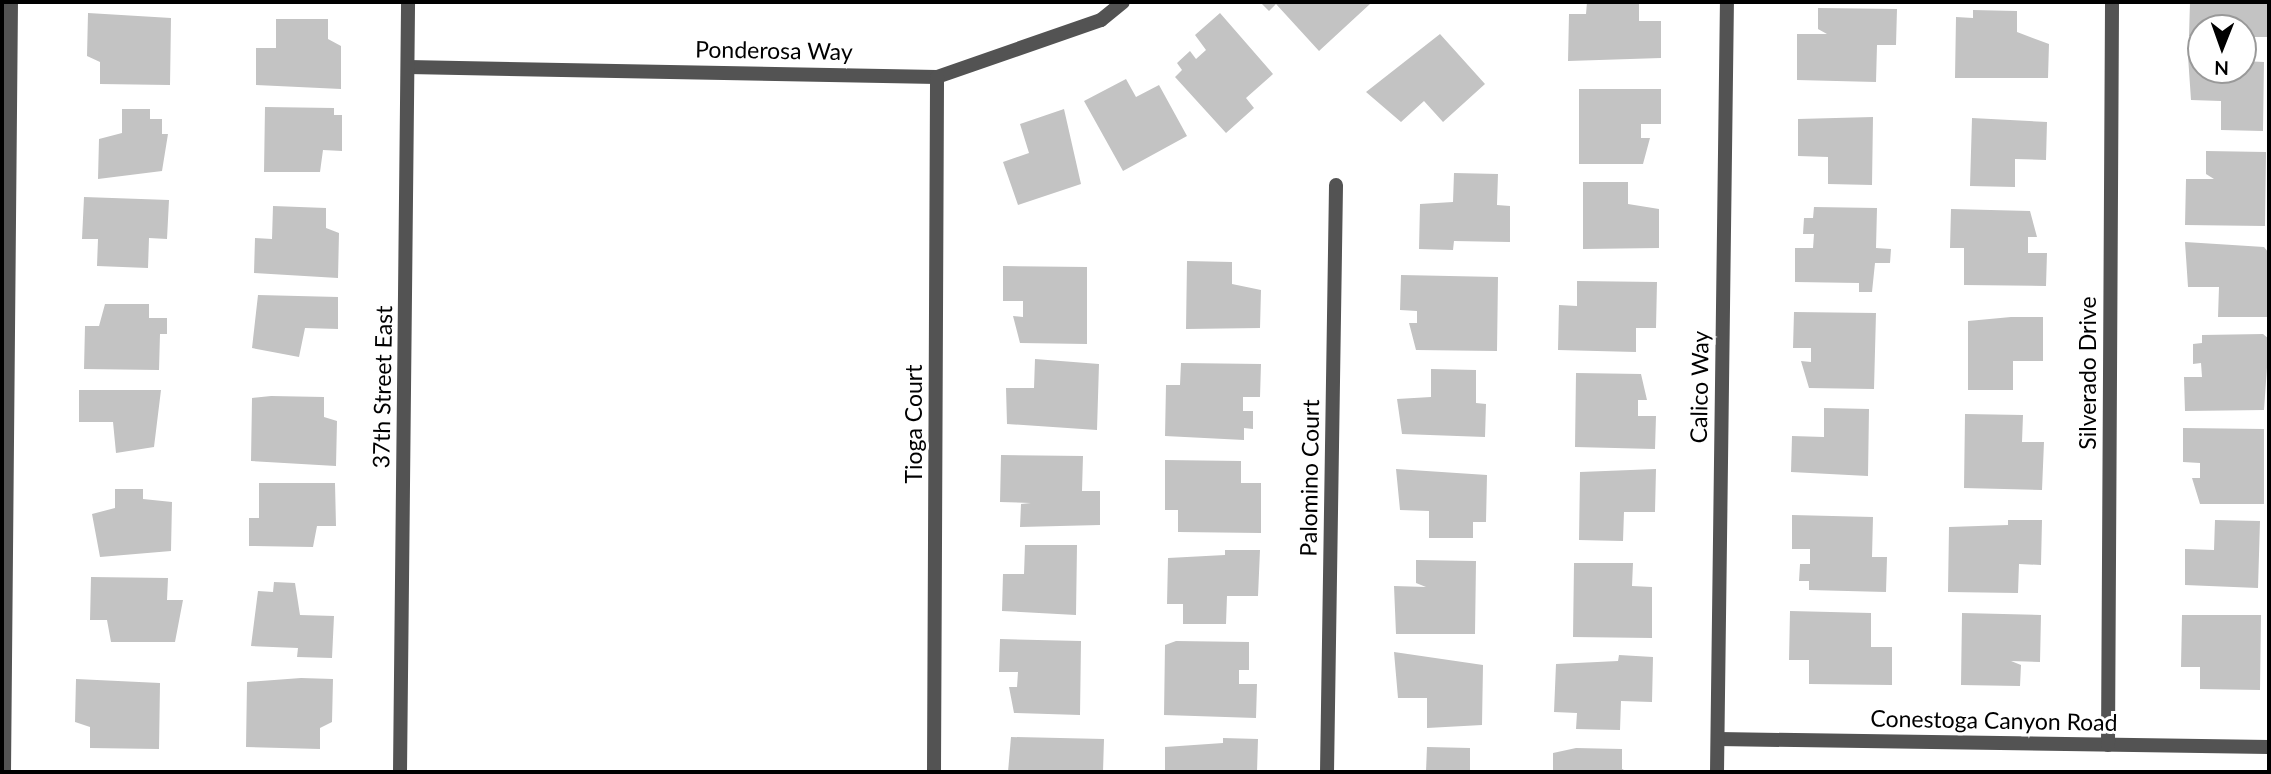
<!DOCTYPE html>
<html>
<head>
<meta charset="utf-8">
<style>
  body { margin:0 }
  #map { position:relative; width:2271px; height:774px; overflow:hidden; background:#fff; font-family:Lato,sans-serif }
  div>[style] { position:absolute }
  .building>* { inset:0; background:#c3c3c3 }
  .minor>* { height:14px; margin:-7px; padding:0 7px; transform-origin:7px; border-radius:7px; background:#535353 }
  span { translate:-50% -50%; white-space:nowrap; text-align:center; line-height:1.15; -webkit-text-stroke:6px #fff; paint-order:stroke }
  .street-label { font-size:23px; color:#000 }
  .frame { position:absolute; inset:0; border:4px solid #000; pointer-events:none }
  .north { position:absolute; left:2187px; top:14px; width:70px; height:70px; box-sizing:border-box; background:#fff; border:2px solid #999; border-radius:50%; rotate:181deg; font-size:19px; font-weight:700; line-height:28px; text-align:center; color:#000 }
  .north::after { content:''; display:block; margin:auto; width:24px; height:32px; background:#000; clip-path:polygon(50% 0,100% 100%,50% 72%,0 100%) }
</style>
</head>
<body>
<div id="map">
  <div class="building">
    <div style="clip-path:polygon(1260px 2px,1367px 2px,1370px 4px,1319px 51px,1276px 4px,1269px 11px)"></div>
    <div style="clip-path:polygon(1587px 2px,1639px 2px,1639px 21px,1661px 21px,1661px 58px,1568px 61px,1569px 14px,1586px 14px)"></div>
    <div style="clip-path:polygon(2190px 2px,2269px 2px,2269px 37px,2243px 37px,2243px 28px,2201px 28px,2201px 37px,2189px 36px)"></div>
    <div style="clip-path:polygon(1818px 8px,1897px 9px,1896px 45px,1877px 45px,1876px 82px,1797px 80px,1797px 34px,1827px 34px,1818px 29px)"></div>
    <div style="clip-path:polygon(1973px 10px,2017px 11px,2017px 32px,2049px 44px,2048px 78px,1955px 78px,1956px 17px,1973px 18px)"></div>
    <div style="clip-path:polygon(88px 13px,171px 18px,170px 85px,100px 84px,100px 62px,87px 56px)"></div>
    <div style="clip-path:polygon(1220px 13px,1273px 74px,1246px 98px,1254px 108px,1226px 133px,1175px 77px,1182px 70px,1177px 63px,1190px 51px,1196px 59px,1206px 50px,1195px 35px)"></div>
    <div style="clip-path:polygon(276px 19px,328px 19px,328px 39px,341px 46px,341px 89px,256px 85px,256px 48px,276px 48px)"></div>
    <div style="clip-path:polygon(1440px 34px,1485px 84px,1443px 122px,1424px 101px,1401px 122px,1366px 92px)"></div>
    <div style="clip-path:polygon(2188px 56px,2201px 56px,2201px 70px,2243px 70px,2243px 61px,2264px 62px,2263px 131px,2221px 130px,2221px 101px,2191px 100px)"></div>
    <div style="clip-path:polygon(1126px 79px,1136px 97px,1159px 85px,1187px 136px,1123px 171px,1084px 101px)"></div>
    <div style="clip-path:polygon(1579px 89px,1661px 89px,1661px 124px,1641px 124px,1641px 138px,1650px 138px,1643px 164px,1579px 164px)"></div>
    <div style="clip-path:polygon(265px 107px,334px 108px,334px 115px,342px 115px,342px 151px,323px 150px,320px 172px,264px 172px)"></div>
    <div style="clip-path:polygon(122px 109px,150px 109px,150px 119px,162px 119px,162px 134px,168px 134px,162px 171px,98px 179px,99px 139px,122px 133px)"></div>
    <div style="clip-path:polygon(1064px 109px,1081px 184px,1018px 205px,1003px 162px,1029px 153px,1020px 124px)"></div>
    <div style="clip-path:polygon(1873px 117px,1872px 185px,1828px 184px,1828px 157px,1798px 156px,1798px 119px)"></div>
    <div style="clip-path:polygon(1972px 118px,2047px 122px,2046px 160px,2015px 159px,2015px 187px,1970px 186px)"></div>
    <div style="clip-path:polygon(2206px 151px,2266px 152px,2265px 226px,2185px 225px,2186px 179px,2214px 179px,2206px 174px)"></div>
    <div style="clip-path:polygon(1454px 173px,1498px 174px,1497px 205px,1510px 206px,1510px 242px,1454px 241px,1453px 250px,1419px 249px,1420px 204px,1453px 202px)"></div>
    <div style="clip-path:polygon(1583px 182px,1628px 182px,1628px 204px,1659px 209px,1659px 248px,1583px 249px)"></div>
    <div style="clip-path:polygon(84px 197px,169px 200px,167px 239px,149px 238px,148px 268px,97px 266px,98px 239px,82px 239px)"></div>
    <div style="clip-path:polygon(273px 206px,326px 208px,326px 228px,339px 233px,338px 278px,254px 273px,255px 238px,272px 239px)"></div>
    <div style="clip-path:polygon(1814px 207px,1877px 208px,1876px 248px,1891px 249px,1890px 263px,1875px 263px,1872px 292px,1859px 292px,1859px 283px,1795px 282px,1795px 248px,1813px 248px,1814px 234px,1803px 234px,1804px 218px,1813px 218px)"></div>
    <div style="clip-path:polygon(1951px 209px,2030px 211px,2037px 237px,2028px 237px,2028px 253px,2047px 253px,2046px 286px,1964px 285px,1964px 248px,1950px 248px)"></div>
    <div style="clip-path:polygon(2185px 242px,2264px 247px,2269px 253px,2269px 317px,2218px 317px,2219px 287px,2188px 287px)"></div>
    <div style="clip-path:polygon(1187px 261px,1232px 262px,1232px 284px,1261px 290px,1260px 328px,1186px 329px)"></div>
    <div style="clip-path:polygon(1003px 266px,1087px 267px,1087px 344px,1020px 343px,1013px 316px,1023px 317px,1023px 301px,1003px 301px)"></div>
    <div style="clip-path:polygon(1401px 275px,1498px 277px,1497px 351px,1416px 350px,1409px 323px,1417px 323px,1417px 311px,1400px 310px)"></div>
    <div style="clip-path:polygon(1577px 281px,1657px 282px,1656px 328px,1636px 328px,1636px 352px,1558px 350px,1559px 305px,1577px 306px)"></div>
    <div style="clip-path:polygon(258px 295px,338px 297px,338px 329px,305px 328px,299px 357px,252px 348px)"></div>
    <div style="clip-path:polygon(105px 304px,149px 304px,149px 318px,167px 318px,167px 334px,160px 334px,159px 370px,84px 369px,85px 326px,99px 326px)"></div>
    <div style="clip-path:polygon(1794px 312px,1876px 313px,1874px 389px,1809px 388px,1801px 361px,1811px 362px,1811px 348px,1793px 348px)"></div>
    <div style="clip-path:polygon(2011px 317px,2043px 317px,2043px 361px,2013px 361px,2013px 390px,1968px 390px,1968px 321px)"></div>
    <div style="clip-path:polygon(2263px 334px,2269px 339px,2264px 410px,2185px 411px,2184px 377px,2202px 377px,2201px 363px,2193px 364px,2193px 344px,2202px 343px,2202px 335px)"></div>
    <div style="clip-path:polygon(1035px 359px,1099px 364px,1097px 430px,1007px 424px,1006px 388px,1034px 388px)"></div>
    <div style="clip-path:polygon(1181px 363px,1261px 364px,1260px 397px,1243px 397px,1243px 411px,1253px 411px,1253px 429px,1244px 428px,1244px 440px,1165px 436px,1166px 385px,1180px 385px)"></div>
    <div style="clip-path:polygon(1431px 369px,1476px 370px,1476px 403px,1486px 404px,1485px 437px,1402px 434px,1397px 399px,1431px 397px)"></div>
    <div style="clip-path:polygon(1576px 373px,1641px 374px,1647px 400px,1638px 400px,1638px 416px,1656px 416px,1655px 449px,1575px 447px)"></div>
    <div style="clip-path:polygon(79px 390px,161px 390px,154px 447px,116px 453px,113px 422px,79px 422px)"></div>
    <div style="clip-path:polygon(271px 396px,324px 397px,324px 417px,337px 421px,336px 466px,251px 461px,252px 398px)"></div>
    <div style="clip-path:polygon(1824px 408px,1869px 409px,1868px 476px,1791px 472px,1792px 436px,1824px 437px)"></div>
    <div style="clip-path:polygon(1965px 414px,2023px 415px,2022px 442px,2044px 442px,2042px 490px,1964px 488px)"></div>
    <div style="clip-path:polygon(2183px 428px,2264px 429px,2264px 504px,2200px 504px,2192px 478px,2200px 478px,2200px 463px,2183px 462px)"></div>
    <div style="clip-path:polygon(1001px 455px,1083px 456px,1082px 491px,1100px 491px,1100px 525px,1020px 527px,1021px 504px,1031px 503px,1000px 502px)"></div>
    <div style="clip-path:polygon(1165px 460px,1241px 461px,1241px 483px,1261px 483px,1261px 533px,1178px 532px,1178px 510px,1165px 510px)"></div>
    <div style="clip-path:polygon(1396px 469px,1487px 475px,1486px 522px,1473px 522px,1473px 538px,1429px 538px,1429px 511px,1400px 510px)"></div>
    <div style="clip-path:polygon(1656px 469px,1655px 512px,1624px 512px,1623px 541px,1579px 540px,1580px 472px)"></div>
    <div style="clip-path:polygon(259px 483px,335px 483px,336px 526px,317px 526px,313px 547px,249px 546px,249px 518px,259px 518px)"></div>
    <div style="clip-path:polygon(115px 489px,143px 489px,143px 499px,172px 502px,171px 551px,100px 557px,92px 514px,115px 508px)"></div>
    <div style="clip-path:polygon(1792px 515px,1873px 517px,1872px 557px,1887px 557px,1886px 592px,1809px 590px,1809px 581px,1799px 581px,1800px 564px,1810px 564px,1810px 549px,1792px 549px)"></div>
    <div style="clip-path:polygon(2008px 520px,2042px 520px,2041px 565px,2019px 564px,2018px 593px,1948px 592px,1949px 527px,2008px 525px)"></div>
    <div style="clip-path:polygon(2215px 520px,2260px 521px,2258px 588px,2185px 585px,2185px 549px,2214px 550px)"></div>
    <div style="clip-path:polygon(1025px 545px,1077px 545px,1076px 615px,1002px 611px,1003px 574px,1024px 574px)"></div>
    <div style="clip-path:polygon(1225px 550px,1260px 550px,1258px 596px,1227px 596px,1226px 624px,1183px 624px,1183px 604px,1167px 604px,1168px 558px,1225px 555px)"></div>
    <div style="clip-path:polygon(1416px 560px,1476px 561px,1475px 634px,1396px 634px,1394px 586px,1426px 587px,1416px 583px)"></div>
    <div style="clip-path:polygon(1574px 563px,1633px 563px,1632px 586px,1652px 587px,1652px 638px,1573px 637px)"></div>
    <div style="clip-path:polygon(91px 577px,168px 578px,167px 600px,183px 600px,175px 642px,111px 642px,107px 620px,90px 620px)"></div>
    <div style="clip-path:polygon(274px 582px,295px 583px,300px 615px,334px 616px,332px 658px,297px 657px,298px 648px,251px 646px,258px 591px,273px 592px)"></div>
    <div style="clip-path:polygon(1790px 611px,1871px 613px,1871px 647px,1892px 647px,1892px 685px,1809px 684px,1809px 660px,1789px 660px)"></div>
    <div style="clip-path:polygon(1962px 613px,2041px 615px,2040px 662px,2011px 661px,2021px 665px,2020px 686px,1961px 685px)"></div>
    <div style="clip-path:polygon(2182px 615px,2261px 615px,2260px 690px,2200px 689px,2200px 667px,2181px 667px)"></div>
    <div style="clip-path:polygon(1000px 639px,1081px 641px,1080px 715px,1014px 713px,1009px 687px,1017px 687px,1018px 672px,999px 672px)"></div>
    <div style="clip-path:polygon(1176px 641px,1249px 642px,1249px 670px,1239px 670px,1239px 684px,1257px 684px,1256px 718px,1164px 715px,1165px 645px)"></div>
    <div style="clip-path:polygon(1394px 652px,1483px 665px,1482px 725px,1427px 728px,1427px 698px,1398px 698px)"></div>
    <div style="clip-path:polygon(1619px 655px,1653px 657px,1652px 702px,1621px 701px,1620px 730px,1576px 729px,1577px 713px,1554px 712px,1556px 664px,1618px 661px)"></div>
    <div style="clip-path:polygon(301px 678px,333px 679px,332px 722px,320px 728px,320px 749px,246px 747px,247px 682px)"></div>
    <div style="clip-path:polygon(76px 679px,160px 683px,159px 749px,90px 748px,90px 727px,75px 722px)"></div>
    <div style="clip-path:polygon(1011px 737px,1104px 739px,1103px 772px,1008px 772px)"></div>
    <div style="clip-path:polygon(1223px 738px,1258px 739px,1257px 772px,1165px 772px,1165px 747px,1223px 743px)"></div>
    <div style="clip-path:polygon(1427px 747px,1470px 748px,1470px 772px,1426px 772px)"></div>
    <div style="clip-path:polygon(1576px 748px,1622px 749px,1622px 769px,1628px 772px,1553px 772px,1553px 753px)"></div>
  </div>
  <div class="minor">
    <div style="left:408px;top:67px;width:529px;rotate:1.08deg"></div>
    <div style="left:937px;top:77px;width:174px;rotate:-19.2deg"></div>
    <div style="left:1101px;top:20px;width:28px;rotate:-39deg"></div>
    <div style="left:1718px;top:739px;width:551px;rotate:0.83deg"></div>
    <div style="left:2108px;top:745px;width:743px;rotate:-89.69deg"></div>
    <div style="left:4px;top:772px;width:770px;rotate:-89.48deg"></div>
    <div style="left:400px;top:772px;width:770px;rotate:-89.4deg"></div>
    <div style="left:934px;top:772px;width:695px;rotate:-89.75deg"></div>
    <div style="left:1327px;top:772px;width:587px;rotate:-89.12deg"></div>
    <div style="left:1717px;top:772px;width:770px;rotate:-89.26deg"></div>
  </div>
  <div class="street-label">
    <span style="left:774px;top:50px;rotate:1deg">Ponderosa Way</span>
    <span style="left:2087px;top:373px;rotate:-90deg">Silverado Drive</span>
    <span style="left:382px;top:387px;rotate:-89deg">37th Street East</span>
    <span style="left:1699px;top:387px;rotate:-89deg">Calico Way</span>
    <span style="left:913px;top:424px;rotate:-90deg">Tioga Court</span>
    <span style="left:1309px;top:478px;rotate:-89deg">Palomino Court</span>
    <span style="left:1994px;top:720px;rotate:1deg">Conestoga Canyon Road</span>
  </div>
  <div class="frame"></div>
  <div class="north">N</div>
</div>
</body>
</html>
